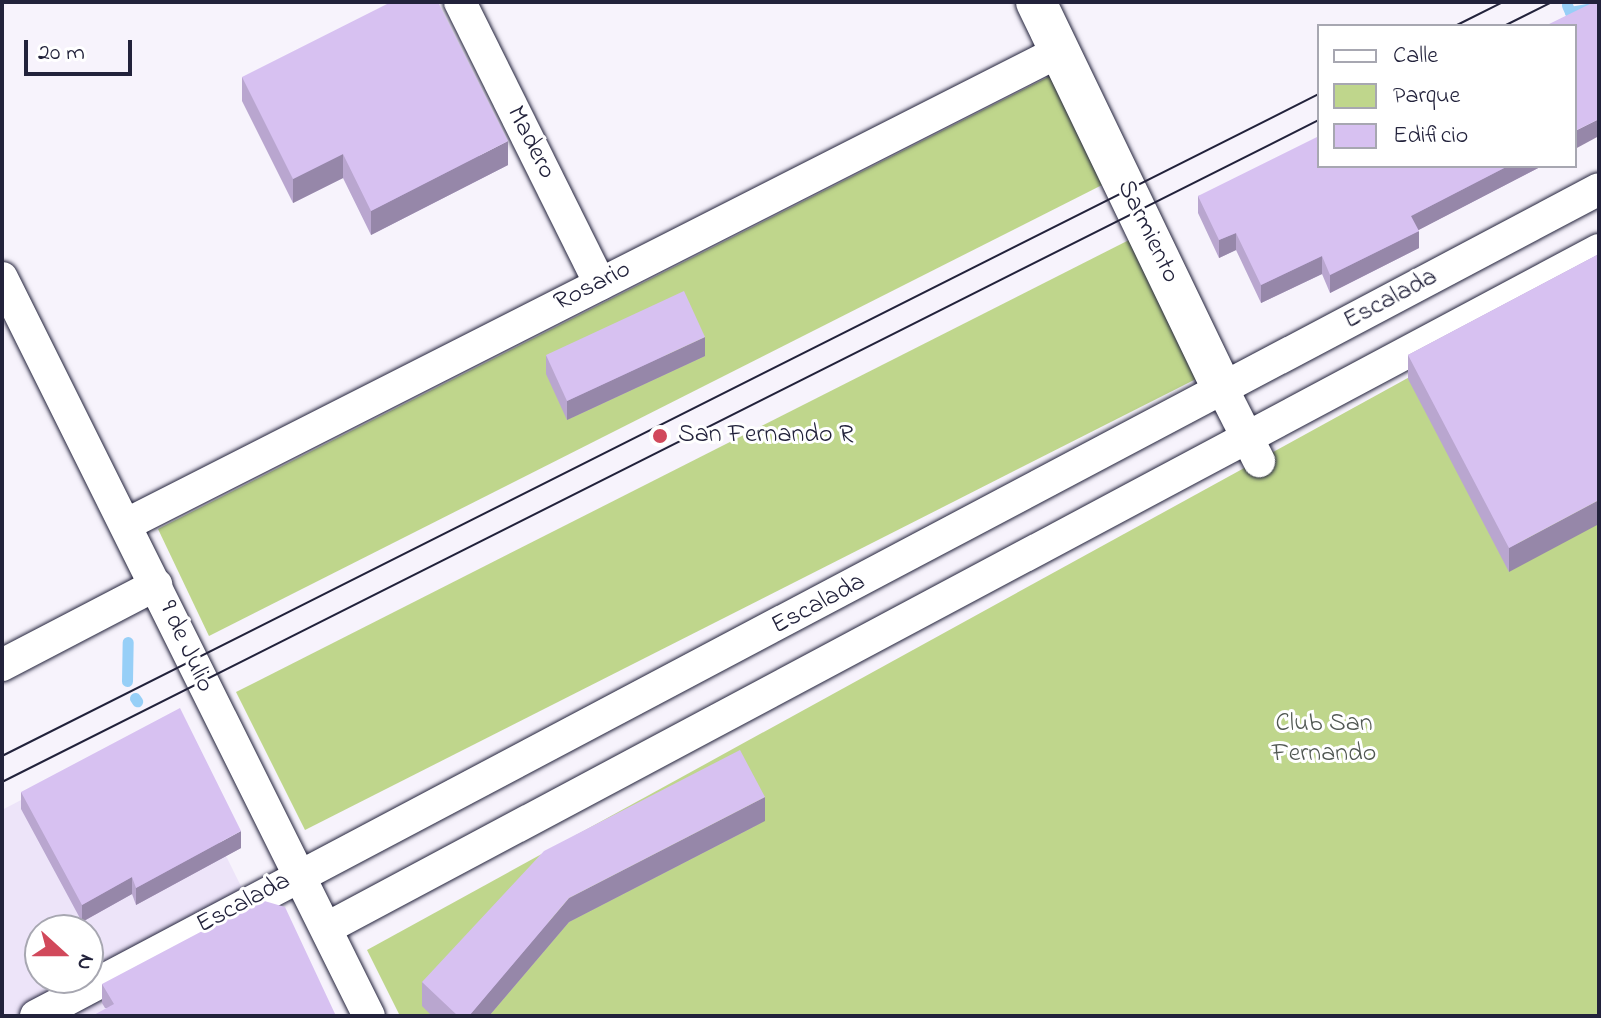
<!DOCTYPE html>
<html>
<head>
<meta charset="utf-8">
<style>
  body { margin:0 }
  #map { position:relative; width:1601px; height:1018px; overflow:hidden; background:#f7f3fc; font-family:"Indie Flower",sans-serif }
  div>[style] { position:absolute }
  .built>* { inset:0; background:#ede4f9 }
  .green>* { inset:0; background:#bfd68c }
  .stream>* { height:11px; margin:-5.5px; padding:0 5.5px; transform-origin:5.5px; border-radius:5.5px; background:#97cff7 }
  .roads { filter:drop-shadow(0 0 2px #22223b) drop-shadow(0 0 2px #22223b) }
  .minor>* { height:32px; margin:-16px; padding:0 16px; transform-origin:16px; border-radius:16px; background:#fff }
  .tertiary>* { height:40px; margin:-20px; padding:0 20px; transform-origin:20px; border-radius:20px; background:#fff }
  .tram>* { height:2px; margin:-1px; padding:0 1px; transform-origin:1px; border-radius:1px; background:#22223b }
  .wall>* { inset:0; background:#b9a6cf }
  .shaded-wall>* { inset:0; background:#9687a9 }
  .building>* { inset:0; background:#d7c1f1 }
  .dots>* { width:22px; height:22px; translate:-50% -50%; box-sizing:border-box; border:4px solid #fff; border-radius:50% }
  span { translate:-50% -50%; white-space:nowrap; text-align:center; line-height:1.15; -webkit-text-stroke:6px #fff; paint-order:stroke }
  .street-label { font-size:26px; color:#22223b }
  .poi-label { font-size:26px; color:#22223b }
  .left { translate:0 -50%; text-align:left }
  .park-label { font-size:26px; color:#515853 }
  .frame { position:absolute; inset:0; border:4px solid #22223b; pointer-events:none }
  .legend { position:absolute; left:1317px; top:24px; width:260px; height:144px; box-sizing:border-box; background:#fff; border:2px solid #a7a7b1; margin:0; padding:10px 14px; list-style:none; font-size:24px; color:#22223b }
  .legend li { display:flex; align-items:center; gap:16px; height:40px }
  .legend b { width:40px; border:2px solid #a7a7b1 }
  .north { position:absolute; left:24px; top:914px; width:80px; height:80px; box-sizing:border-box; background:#fff; border:2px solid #a7a7b1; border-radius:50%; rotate:111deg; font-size:22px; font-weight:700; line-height:32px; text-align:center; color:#22223b }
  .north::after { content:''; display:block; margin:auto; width:28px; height:36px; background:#d1495b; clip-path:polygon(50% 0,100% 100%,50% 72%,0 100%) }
  .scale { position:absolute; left:24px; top:40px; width:108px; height:36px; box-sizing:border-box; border:4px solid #22223b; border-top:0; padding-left:10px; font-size:24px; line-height:28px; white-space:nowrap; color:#22223b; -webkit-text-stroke:6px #fff; paint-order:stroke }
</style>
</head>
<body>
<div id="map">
  <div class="built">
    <div style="clip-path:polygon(evenodd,162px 726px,305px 1016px,2px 1016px,2px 810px,162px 726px,40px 930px,88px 930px,88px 978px,40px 978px,40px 930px)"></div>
  </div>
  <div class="green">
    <div style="clip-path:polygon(1050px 76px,1106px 183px,209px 636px,158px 529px)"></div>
    <div style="clip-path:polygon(1129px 240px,1198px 378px,305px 830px,236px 692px)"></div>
    <div style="clip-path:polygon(1599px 273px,1599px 1016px,400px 1016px,367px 950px)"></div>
  </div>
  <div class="stream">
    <div style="left:1567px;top:5px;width:8px;rotate:67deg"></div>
    <div style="left:1570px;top:12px;width:29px;rotate:-10deg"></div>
    <div style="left:127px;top:681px;width:39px;rotate:-89deg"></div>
    <div style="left:135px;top:698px;width:4px;rotate:56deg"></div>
  </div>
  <div class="roads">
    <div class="minor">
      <div style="left:460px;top:2px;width:315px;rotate:63.6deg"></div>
      <div style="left:2px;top:278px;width:824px;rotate:63.56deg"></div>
      <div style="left:1223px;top:390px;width:80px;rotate:63.1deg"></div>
      <div style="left:127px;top:524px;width:1046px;rotate:-26.88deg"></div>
      <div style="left:2px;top:665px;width:174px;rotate:-27.5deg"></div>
      <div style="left:327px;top:928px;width:1441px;rotate:-28.06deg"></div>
      <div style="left:36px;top:1016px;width:1768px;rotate:-27.88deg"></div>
    </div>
    <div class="tertiary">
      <div style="left:1036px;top:2px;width:431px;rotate:64.3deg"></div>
    </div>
  </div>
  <div class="tram">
    <div style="left:1455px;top:26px;width:54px;rotate:-26.6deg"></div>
    <div style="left:1504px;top:26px;width:54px;rotate:-26.6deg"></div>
    <div style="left:2px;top:756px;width:1474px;rotate:-26.69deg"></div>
    <div style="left:2px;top:782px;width:1474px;rotate:-26.69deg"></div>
  </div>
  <div class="wall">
    <div style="clip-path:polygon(242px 77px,508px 165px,371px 235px,343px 178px,293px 203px,242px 101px)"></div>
    <div style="clip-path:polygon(1319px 166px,1542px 166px,1418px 230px,1419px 248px,1330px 293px,1322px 274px,1261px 303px,1236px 250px,1219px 258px,1198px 213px,1198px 196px)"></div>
    <div style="clip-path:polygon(1599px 254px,1509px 572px,1408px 379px,1408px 355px)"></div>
    <div style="clip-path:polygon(546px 355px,705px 356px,567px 420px,546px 374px)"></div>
    <div style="clip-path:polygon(21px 792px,241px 848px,136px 905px,132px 894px,82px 922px,21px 809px)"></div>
    <div style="clip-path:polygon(765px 821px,569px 922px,489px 1016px,432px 1016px,422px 1006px,422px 982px)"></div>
    <div style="clip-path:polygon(102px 984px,336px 1016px,105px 1008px,102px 1003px)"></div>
  </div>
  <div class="shaded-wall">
    <div style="clip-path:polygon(1599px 119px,1599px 136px,1575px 149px,1575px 131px)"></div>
    <div style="clip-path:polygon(508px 141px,508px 165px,371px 235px,371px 211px)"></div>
    <div style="clip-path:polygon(343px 154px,343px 178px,293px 203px,293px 179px)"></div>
    <div style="clip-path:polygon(1508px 166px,1542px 166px,1411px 234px,1411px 216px)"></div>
    <div style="clip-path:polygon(1419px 231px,1419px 248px,1330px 293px,1330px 275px)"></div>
    <div style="clip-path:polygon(1236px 233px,1236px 250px,1219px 258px,1219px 240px)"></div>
    <div style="clip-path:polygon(1322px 256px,1322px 274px,1261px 303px,1261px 285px)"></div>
    <div style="clip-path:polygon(705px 337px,705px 356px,567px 420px,567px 401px)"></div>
    <div style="clip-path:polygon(1599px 500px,1599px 524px,1509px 572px,1509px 548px)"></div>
    <div style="clip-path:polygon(765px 797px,765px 821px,569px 922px,489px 1016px,469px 1016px,569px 898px)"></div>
    <div style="clip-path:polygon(241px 831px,241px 848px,136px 905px,136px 888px)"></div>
    <div style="clip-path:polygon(132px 877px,132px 894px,82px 922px,82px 905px)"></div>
  </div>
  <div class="building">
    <div style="clip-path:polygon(391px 2px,438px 2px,508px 141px,371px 211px,343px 154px,293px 179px,242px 77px)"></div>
    <div style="clip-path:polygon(1594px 2px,1599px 2px,1599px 119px,1575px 131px,1575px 26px,1545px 26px)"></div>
    <div style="clip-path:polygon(1319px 136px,1319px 166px,1508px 166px,1411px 216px,1419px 231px,1330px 275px,1322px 256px,1261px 285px,1236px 233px,1219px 240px,1198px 196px)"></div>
    <div style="clip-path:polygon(1599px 254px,1599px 500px,1509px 548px,1408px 355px)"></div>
    <div style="clip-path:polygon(684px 291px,705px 337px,567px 401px,546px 355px)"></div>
    <div style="clip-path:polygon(180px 708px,241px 831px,136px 888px,132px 877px,82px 905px,21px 792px)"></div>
    <div style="clip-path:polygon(740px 750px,765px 797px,569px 898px,469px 1016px,458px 1016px,422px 982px,544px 851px)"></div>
    <div style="clip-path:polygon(261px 900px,285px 907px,336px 1016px,92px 1016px,114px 1004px,102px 984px)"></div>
  </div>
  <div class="dots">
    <div style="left:660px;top:436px;background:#d1495b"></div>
  </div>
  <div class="street-label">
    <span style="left:530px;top:143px;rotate:63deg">Madero</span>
    <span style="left:1147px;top:232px;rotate:64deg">Sarmiento</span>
    <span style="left:593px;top:287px;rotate:-27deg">Rosario</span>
    <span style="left:1391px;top:300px;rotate:-28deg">Escalada</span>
    <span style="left:819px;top:605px;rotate:-28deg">Escalada</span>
    <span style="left:185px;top:647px;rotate:65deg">9 de Julio</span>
    <span style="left:244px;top:904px;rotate:-28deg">Escalada</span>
  </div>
  <div class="poi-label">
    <span class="left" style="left:678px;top:436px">San Fernando R</span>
  </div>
  <div class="park-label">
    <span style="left:1324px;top:740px">Club San<br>Fernando</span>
  </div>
  <div class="frame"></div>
  <ul class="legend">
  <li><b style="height:10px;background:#fff"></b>Calle</li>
  <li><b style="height:22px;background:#bfd68c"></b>Parque</li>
  <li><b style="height:22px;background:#d7c1f1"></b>Edificio</li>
  </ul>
  <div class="north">N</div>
  <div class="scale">20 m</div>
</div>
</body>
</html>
